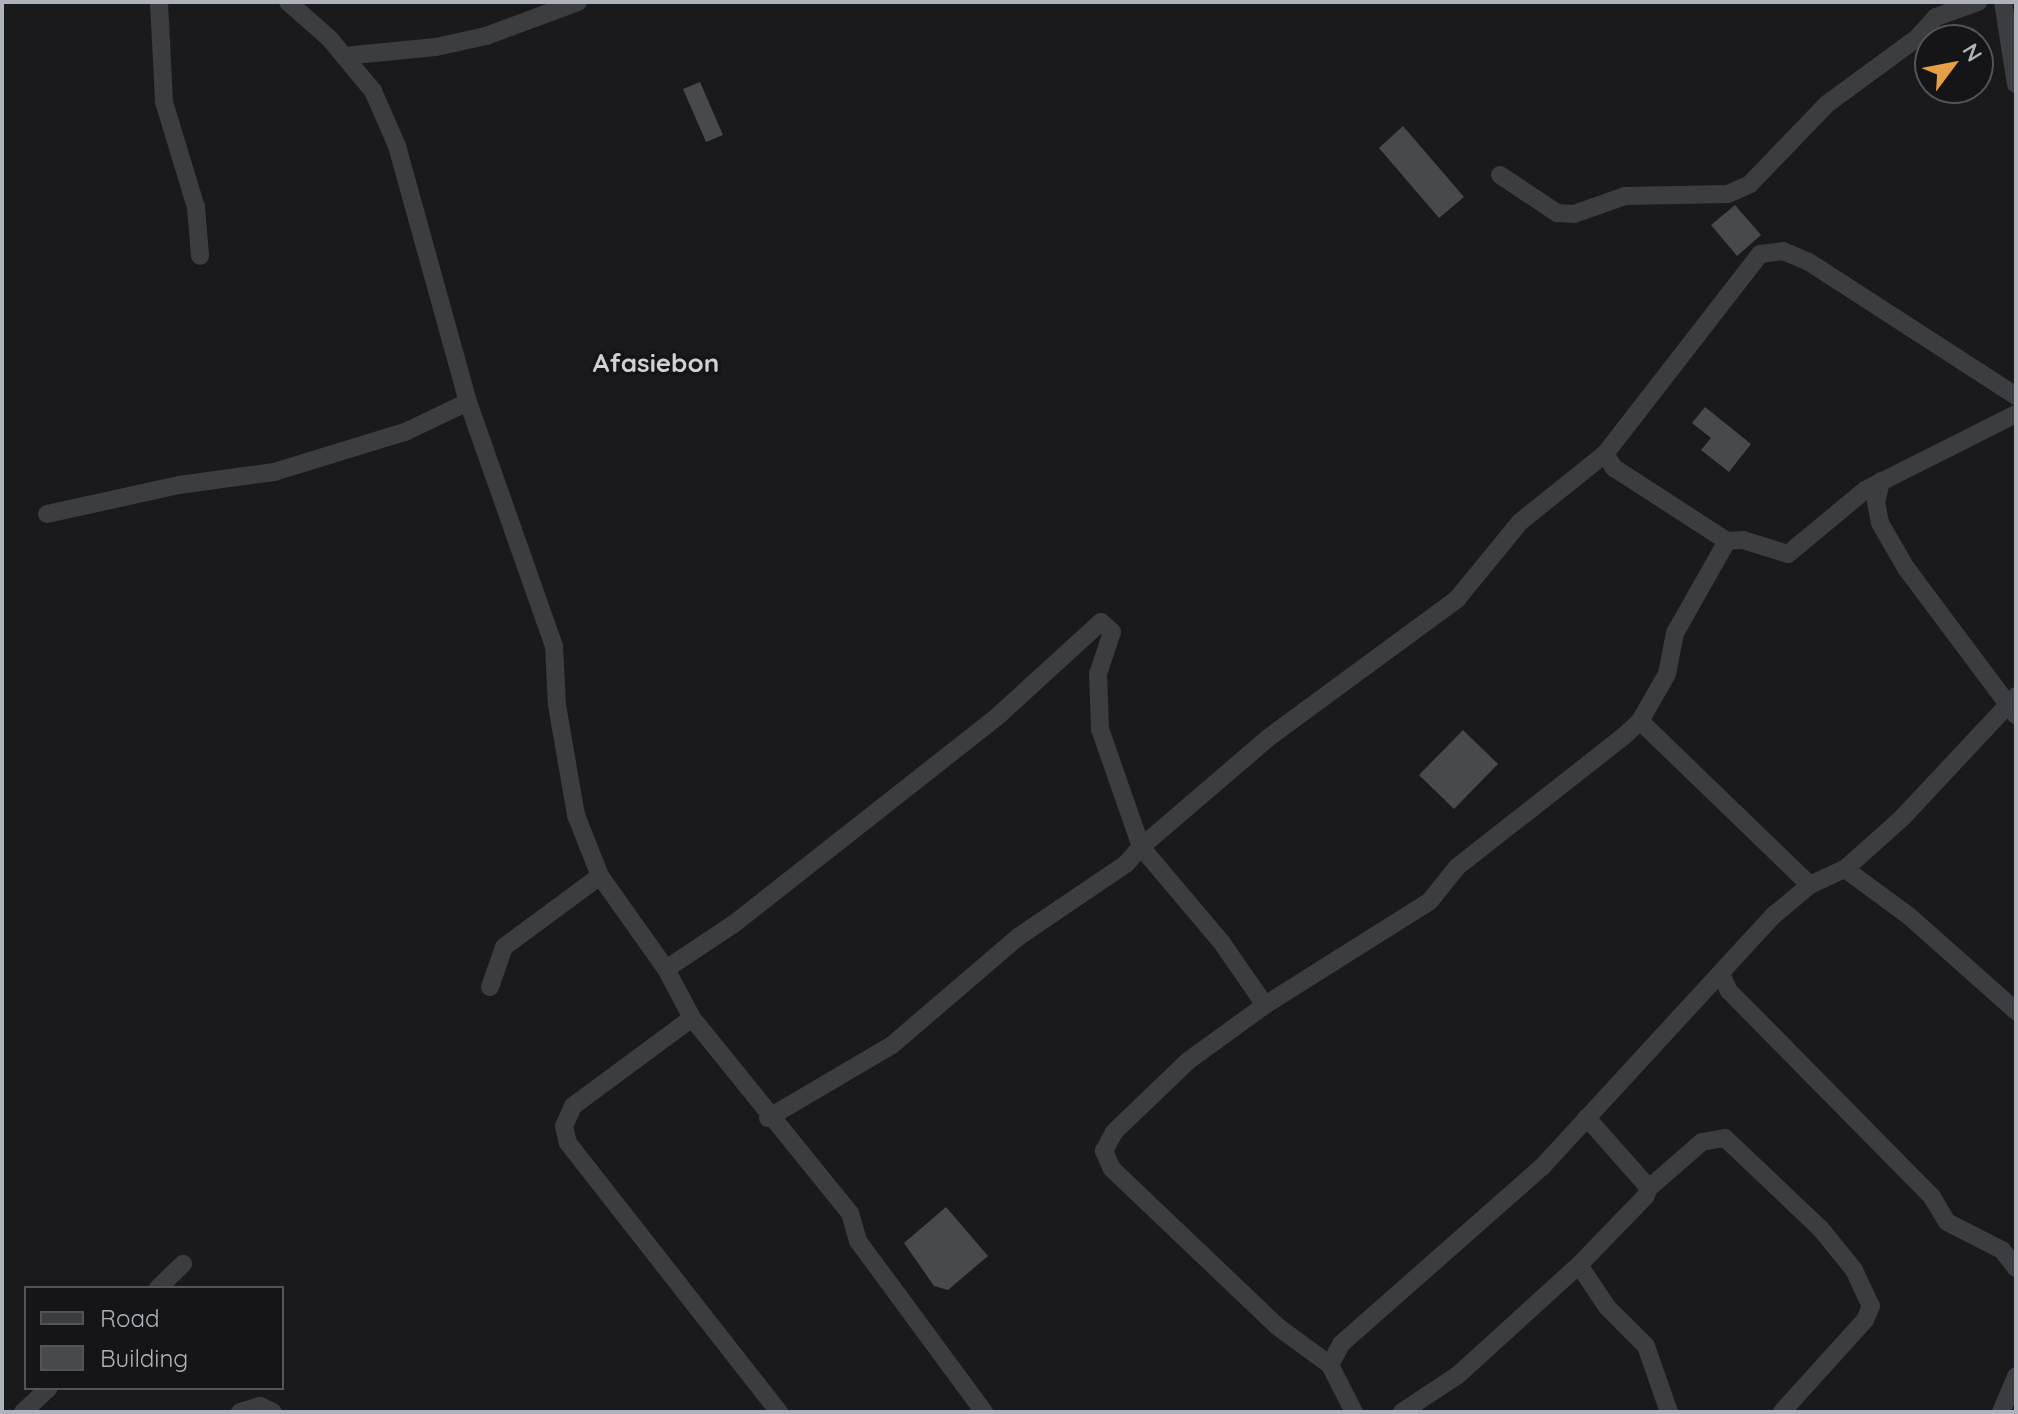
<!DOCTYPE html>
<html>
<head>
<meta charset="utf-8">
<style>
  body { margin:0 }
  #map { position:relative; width:2018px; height:1414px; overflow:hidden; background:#1a1a1c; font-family:Quicksand,sans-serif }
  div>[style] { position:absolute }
  .building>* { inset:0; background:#47494c }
  .minor>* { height:18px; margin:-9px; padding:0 9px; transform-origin:9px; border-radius:9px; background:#3b3d41 }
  span { translate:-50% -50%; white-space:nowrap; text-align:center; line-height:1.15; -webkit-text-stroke:7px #151517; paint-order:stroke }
  .quarter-label { font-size:26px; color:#ced2d7; font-weight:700 }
  .frame { position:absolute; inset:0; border:4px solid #aeb3bb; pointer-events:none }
  .legend { position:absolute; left:24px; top:1286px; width:260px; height:104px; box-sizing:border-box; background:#151517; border:2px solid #525459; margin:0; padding:10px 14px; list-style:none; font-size:24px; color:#aeb3bb }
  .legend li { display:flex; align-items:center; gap:16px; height:40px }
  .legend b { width:40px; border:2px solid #525459 }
  .north { position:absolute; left:1914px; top:24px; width:80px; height:80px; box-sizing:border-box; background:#151517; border:2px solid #525459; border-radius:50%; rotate:58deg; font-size:22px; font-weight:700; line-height:32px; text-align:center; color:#aeb3bb }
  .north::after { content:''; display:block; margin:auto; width:28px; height:36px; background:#e79f47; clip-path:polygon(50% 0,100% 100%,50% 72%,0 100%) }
</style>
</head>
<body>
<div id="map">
  <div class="building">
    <div style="clip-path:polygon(700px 82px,723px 135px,706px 142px,683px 89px)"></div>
    <div style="clip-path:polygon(1403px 126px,1464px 197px,1439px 218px,1379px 148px)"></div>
    <div style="clip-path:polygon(1735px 205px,1761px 235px,1737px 256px,1711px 225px)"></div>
    <div style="clip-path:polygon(1705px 407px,1751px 444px,1729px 472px,1701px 450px,1711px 438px,1692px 423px)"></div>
    <div style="clip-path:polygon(1463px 730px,1498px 764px,1454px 809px,1419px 775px)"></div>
    <div style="clip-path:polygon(946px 1207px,988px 1256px,948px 1290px,934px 1286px,904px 1243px)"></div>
  </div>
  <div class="minor">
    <div style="left:159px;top:2px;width:100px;rotate:87.1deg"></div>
    <div style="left:164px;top:102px;width:110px;rotate:73.1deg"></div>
    <div style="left:196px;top:207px;width:49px;rotate:85.3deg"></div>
    <div style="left:288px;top:2px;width:55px;rotate:41.3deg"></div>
    <div style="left:329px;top:38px;width:69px;rotate:50.3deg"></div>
    <div style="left:373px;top:91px;width:60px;rotate:66.4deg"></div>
    <div style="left:397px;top:146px;width:266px;rotate:74.5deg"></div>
    <div style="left:468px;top:402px;width:259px;rotate:70.6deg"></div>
    <div style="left:554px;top:646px;width:59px;rotate:87.1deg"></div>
    <div style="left:557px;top:705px;width:112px;rotate:80.2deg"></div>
    <div style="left:576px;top:815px;width:66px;rotate:68.5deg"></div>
    <div style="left:600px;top:876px;width:114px;rotate:54.6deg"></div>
    <div style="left:666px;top:969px;width:55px;rotate:62deg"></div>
    <div style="left:692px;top:1018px;width:251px;rotate:51deg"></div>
    <div style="left:850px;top:1213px;width:29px;rotate:74deg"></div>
    <div style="left:858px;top:1241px;width:212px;rotate:53.6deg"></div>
    <div style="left:2003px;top:2px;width:83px;rotate:81deg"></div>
    <div style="left:344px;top:56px;width:92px;rotate:-5.6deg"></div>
    <div style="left:436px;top:47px;width:51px;rotate:-12.4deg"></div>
    <div style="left:486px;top:36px;width:98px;rotate:-20.3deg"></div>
    <div style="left:1500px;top:175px;width:69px;rotate:33.7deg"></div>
    <div style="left:1557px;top:213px;width:17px;rotate:3deg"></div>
    <div style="left:1574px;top:214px;width:54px;rotate:-19.4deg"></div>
    <div style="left:1625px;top:196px;width:103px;rotate:-1.1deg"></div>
    <div style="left:1728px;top:194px;width:24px;rotate:-24deg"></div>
    <div style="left:1750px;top:184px;width:111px;rotate:-46.1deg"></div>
    <div style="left:1827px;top:104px;width:112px;rotate:-36.3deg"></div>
    <div style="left:1917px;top:38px;width:28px;rotate:-48deg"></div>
    <div style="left:1936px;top:17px;width:45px;rotate:-19.7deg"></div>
    <div style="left:1881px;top:481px;width:22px;rotate:103deg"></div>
    <div style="left:1876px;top:502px;width:21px;rotate:79deg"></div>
    <div style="left:1880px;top:523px;width:52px;rotate:60deg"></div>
    <div style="left:1906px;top:568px;width:184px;rotate:53.2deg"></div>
    <div style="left:47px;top:514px;width:135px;rotate:-12.4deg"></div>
    <div style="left:179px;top:485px;width:96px;rotate:-7.8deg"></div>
    <div style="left:274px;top:472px;width:137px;rotate:-17deg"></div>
    <div style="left:405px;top:432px;width:70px;rotate:-25.5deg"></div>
    <div style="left:1727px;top:541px;width:135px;rotate:-147.1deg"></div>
    <div style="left:1614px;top:468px;width:17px;rotate:-123deg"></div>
    <div style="left:1605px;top:454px;width:253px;rotate:-52.2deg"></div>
    <div style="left:1760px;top:254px;width:23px;rotate:-7deg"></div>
    <div style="left:1783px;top:251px;width:28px;rotate:23deg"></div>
    <div style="left:1809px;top:262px;width:247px;rotate:32.9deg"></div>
    <div style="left:1640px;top:721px;width:236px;rotate:44deg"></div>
    <div style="left:1845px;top:869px;width:79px;rotate:36.3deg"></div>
    <div style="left:1909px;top:916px;width:143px;rotate:41.6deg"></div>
    <div style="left:666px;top:969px;width:83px;rotate:-33.7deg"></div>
    <div style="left:735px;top:923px;width:336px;rotate:-38.2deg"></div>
    <div style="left:999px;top:715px;width:138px;rotate:-42.4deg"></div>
    <div style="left:1101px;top:622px;width:15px;rotate:42deg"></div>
    <div style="left:1112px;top:632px;width:44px;rotate:108.4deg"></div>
    <div style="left:1098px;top:674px;width:55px;rotate:87.9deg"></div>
    <div style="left:1100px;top:729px;width:125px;rotate:70.8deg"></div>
    <div style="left:1141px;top:847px;width:167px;rotate:-40.6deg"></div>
    <div style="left:1268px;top:738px;width:235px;rotate:-36.3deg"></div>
    <div style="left:1457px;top:599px;width:99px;rotate:-50.7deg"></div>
    <div style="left:1520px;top:522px;width:109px;rotate:-38.7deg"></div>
    <div style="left:1721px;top:974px;width:19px;rotate:65deg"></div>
    <div style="left:1729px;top:991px;width:289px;rotate:45.4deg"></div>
    <div style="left:1932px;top:1197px;width:29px;rotate:59deg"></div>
    <div style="left:1947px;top:1222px;width:62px;rotate:27deg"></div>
    <div style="left:2002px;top:1250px;width:23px;rotate:52deg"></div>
    <div style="left:490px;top:987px;width:42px;rotate:-70.7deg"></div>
    <div style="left:504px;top:947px;width:119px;rotate:-36.5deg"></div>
    <div style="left:692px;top:1018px;width:148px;rotate:143.5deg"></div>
    <div style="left:573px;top:1106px;width:22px;rotate:114deg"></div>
    <div style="left:564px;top:1126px;width:17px;rotate:77deg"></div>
    <div style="left:568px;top:1143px;width:342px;rotate:51.9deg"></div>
    <div style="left:768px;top:1118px;width:144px;rotate:-30.5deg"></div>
    <div style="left:892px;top:1045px;width:166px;rotate:-40.6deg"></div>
    <div style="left:1018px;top:937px;width:130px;rotate:-34.1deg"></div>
    <div style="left:1126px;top:864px;width:23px;rotate:-49deg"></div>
    <div style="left:1141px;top:847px;width:126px;rotate:49.8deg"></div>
    <div style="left:1222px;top:943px;width:75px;rotate:55.3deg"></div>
    <div style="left:1649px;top:1188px;width:70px;rotate:-41deg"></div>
    <div style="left:1702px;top:1142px;width:23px;rotate:-10deg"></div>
    <div style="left:1725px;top:1138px;width:131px;rotate:43.5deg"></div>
    <div style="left:1820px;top:1228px;width:54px;rotate:51deg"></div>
    <div style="left:1854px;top:1270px;width:40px;rotate:65deg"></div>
    <div style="left:1871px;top:1306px;width:15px;rotate:113deg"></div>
    <div style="left:1865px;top:1320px;width:124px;rotate:132.1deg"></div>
    <div style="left:1579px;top:1265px;width:50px;rotate:56.3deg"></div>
    <div style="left:1607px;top:1307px;width:55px;rotate:45deg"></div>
    <div style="left:1646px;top:1346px;width:70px;rotate:70.8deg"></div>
    <div style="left:158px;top:1288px;width:35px;rotate:-44deg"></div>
    <div style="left:1330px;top:1365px;width:66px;rotate:-143.7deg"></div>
    <div style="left:1277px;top:1326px;width:228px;rotate:-136.4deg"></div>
    <div style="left:1112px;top:1169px;width:20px;rotate:-114deg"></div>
    <div style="left:1104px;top:1151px;width:21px;rotate:-62deg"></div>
    <div style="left:1114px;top:1132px;width:103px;rotate:-43.8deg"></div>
    <div style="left:1188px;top:1061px;width:95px;rotate:-36deg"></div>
    <div style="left:1265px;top:1005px;width:195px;rotate:-32.2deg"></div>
    <div style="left:1430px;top:901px;width:43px;rotate:-51.5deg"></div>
    <div style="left:1457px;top:867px;width:212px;rotate:-38.1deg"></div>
    <div style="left:1624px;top:736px;width:22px;rotate:-43deg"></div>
    <div style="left:1640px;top:721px;width:54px;rotate:-60.1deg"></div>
    <div style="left:1667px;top:674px;width:42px;rotate:-79deg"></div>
    <div style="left:1675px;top:633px;width:106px;rotate:-60.5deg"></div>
    <div style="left:1727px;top:541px;width:16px;rotate:-4deg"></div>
    <div style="left:1743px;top:540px;width:47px;rotate:17.3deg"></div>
    <div style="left:1788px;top:554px;width:100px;rotate:-39.7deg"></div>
    <div style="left:1865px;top:490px;width:169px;rotate:-26.7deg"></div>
    <div style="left:23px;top:1412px;width:35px;rotate:-43deg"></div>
    <div style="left:240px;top:1412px;width:21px;rotate:-17deg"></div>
    <div style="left:260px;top:1406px;width:14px;rotate:25deg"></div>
    <div style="left:1354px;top:1412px;width:53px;rotate:-117.1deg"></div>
    <div style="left:1330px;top:1365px;width:24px;rotate:-62deg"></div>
    <div style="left:1341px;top:1344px;width:268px;rotate:-41.4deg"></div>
    <div style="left:1542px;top:1167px;width:343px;rotate:-47.4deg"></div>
    <div style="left:1774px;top:915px;width:47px;rotate:-39.8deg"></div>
    <div style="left:1810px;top:885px;width:38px;rotate:-25deg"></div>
    <div style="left:1845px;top:869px;width:76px;rotate:-41.8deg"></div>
    <div style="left:1902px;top:818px;width:167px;rotate:-46.9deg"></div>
    <div style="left:1402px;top:1412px;width:67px;rotate:-33.5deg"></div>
    <div style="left:1458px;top:1375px;width:164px;rotate:-42.3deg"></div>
    <div style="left:1579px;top:1265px;width:95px;rotate:-45.9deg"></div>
    <div style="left:1645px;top:1197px;width:10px;rotate:-66deg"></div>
    <div style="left:1649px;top:1188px;width:94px;rotate:-131.5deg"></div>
    <div style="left:2001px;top:1412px;width:39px;rotate:-67deg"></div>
  </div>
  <div class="quarter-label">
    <span style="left:656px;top:363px">Afasiebon</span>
  </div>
  <div class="frame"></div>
  <ul class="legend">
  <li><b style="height:10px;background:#3b3d41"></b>Road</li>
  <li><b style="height:22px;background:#47494c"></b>Building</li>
  </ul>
  <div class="north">N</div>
</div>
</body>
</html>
